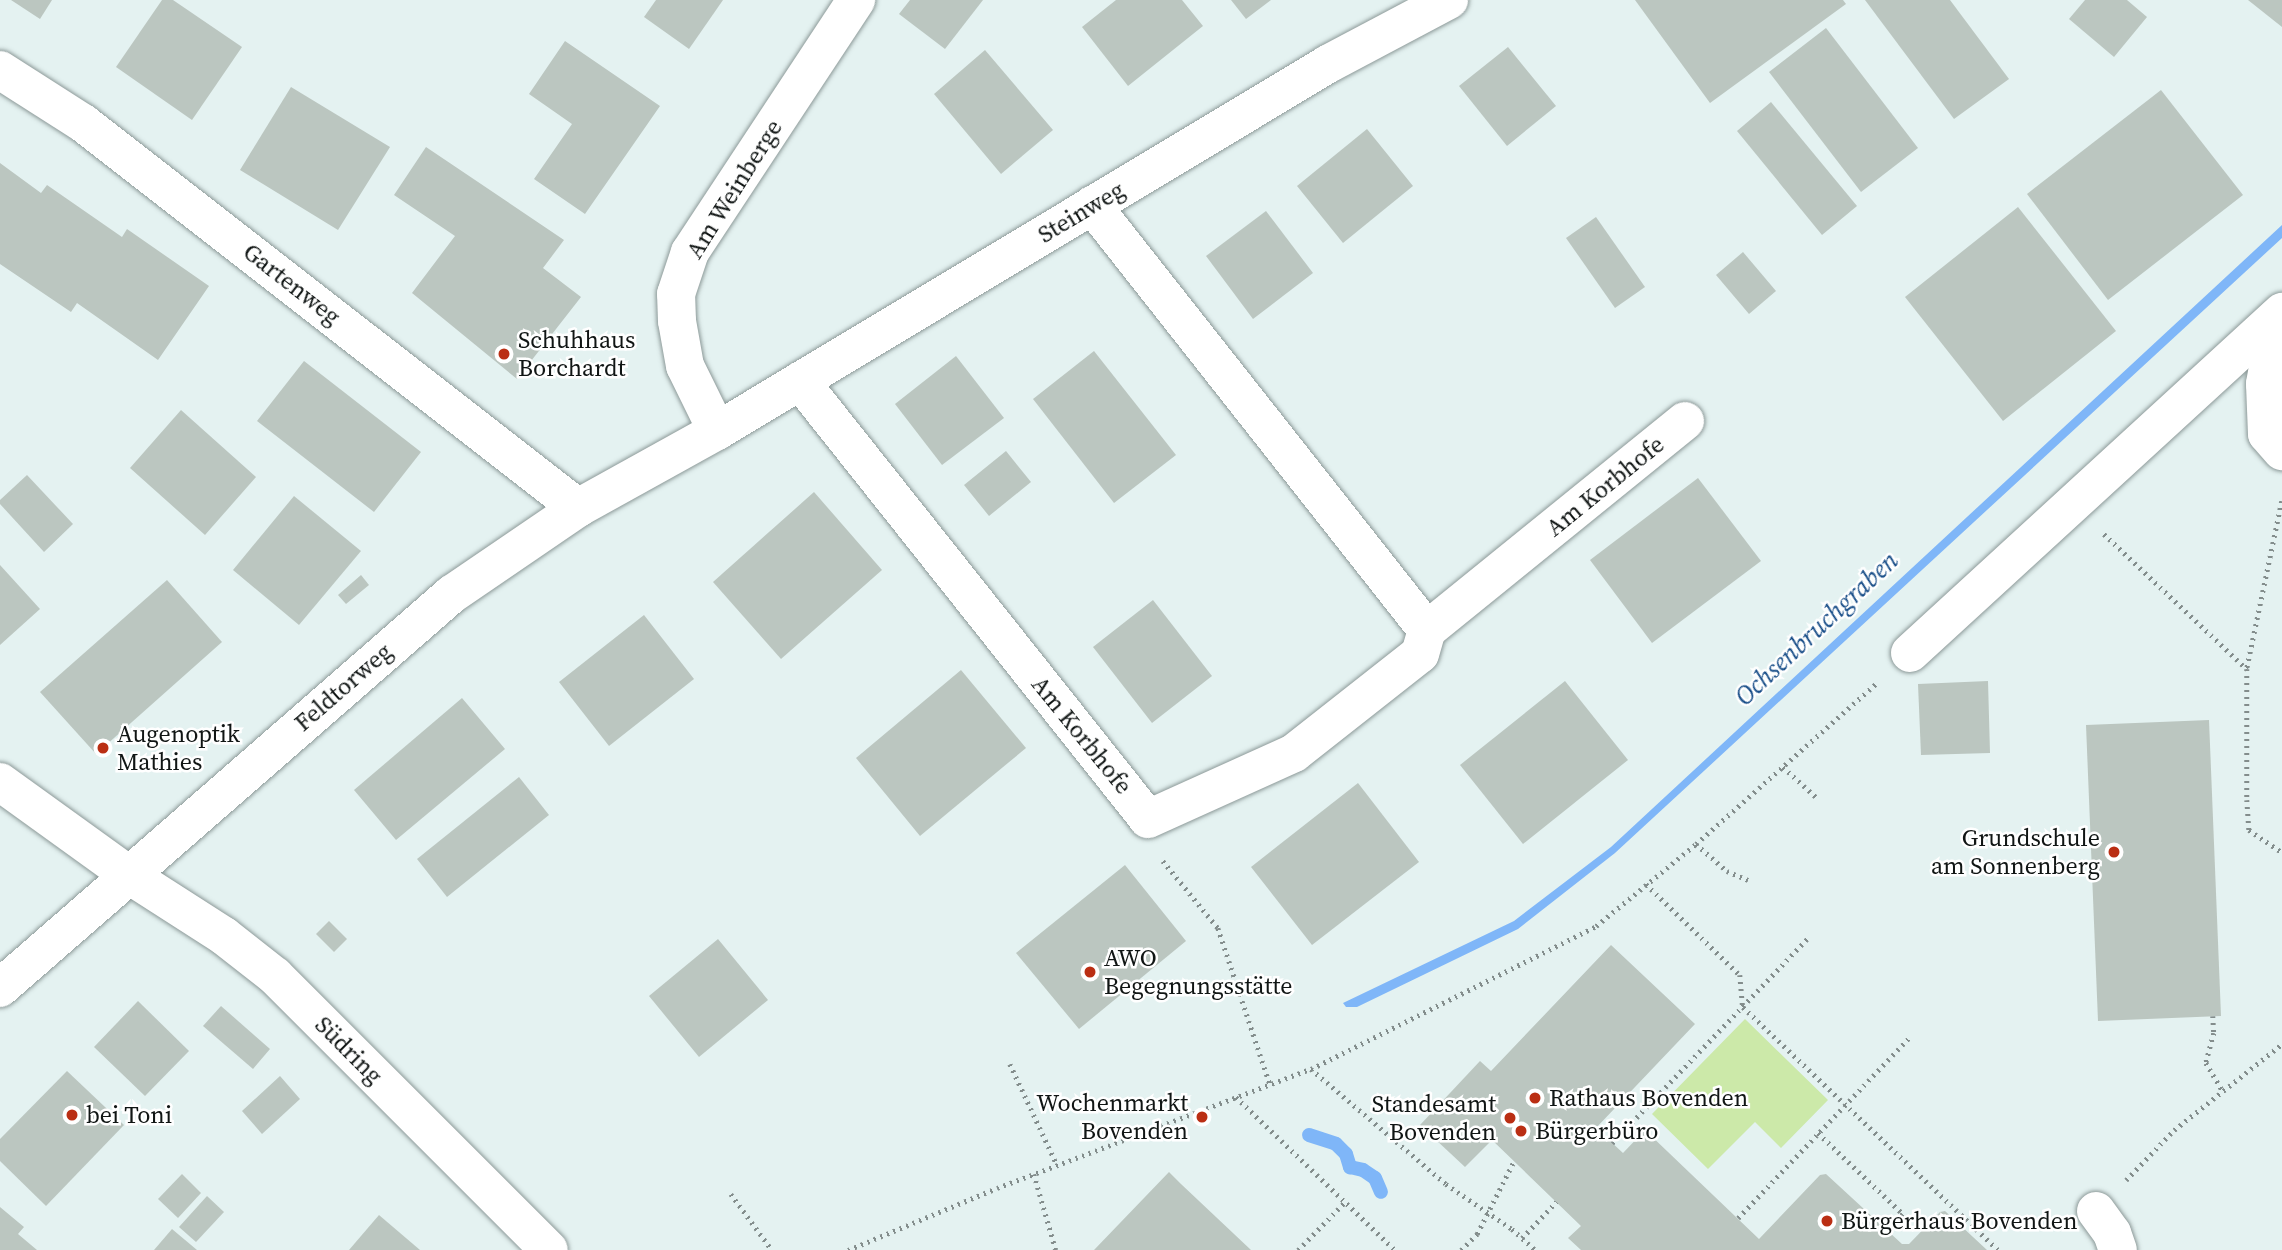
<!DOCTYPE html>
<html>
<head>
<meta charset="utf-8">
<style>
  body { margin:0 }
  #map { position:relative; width:2282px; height:1250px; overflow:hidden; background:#e4f2f1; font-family:"Source Serif 4",serif }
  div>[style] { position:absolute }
  .green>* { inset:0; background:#cce9a9 }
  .water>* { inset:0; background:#7fb6f8 }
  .stream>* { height:14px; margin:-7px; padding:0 7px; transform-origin:7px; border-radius:7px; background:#7fb6f8 }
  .building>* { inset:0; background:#bbc6c0 }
  .path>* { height:4.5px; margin-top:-2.25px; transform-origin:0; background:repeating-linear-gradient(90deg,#838d8c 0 2px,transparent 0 7px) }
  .roads { filter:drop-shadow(0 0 2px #8c9998) drop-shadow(0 0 2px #8c9998) }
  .minor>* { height:38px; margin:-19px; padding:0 19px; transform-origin:19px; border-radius:19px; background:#fff }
  .dots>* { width:19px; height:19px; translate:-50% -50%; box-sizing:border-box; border:4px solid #fff; border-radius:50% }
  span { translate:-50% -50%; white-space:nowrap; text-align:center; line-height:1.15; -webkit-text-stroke:5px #fff; paint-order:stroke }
  .street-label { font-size:24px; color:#101514 }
  .poi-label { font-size:24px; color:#101514 }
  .left { translate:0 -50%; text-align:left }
  .right { translate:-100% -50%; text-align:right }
  .water-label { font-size:26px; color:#164c87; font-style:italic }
</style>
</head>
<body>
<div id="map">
  <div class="green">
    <div style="clip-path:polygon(1745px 1019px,1828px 1100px,1781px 1148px,1755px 1122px,1708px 1169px,1652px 1114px)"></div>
  </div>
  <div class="water">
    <div style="clip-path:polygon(2282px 225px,2282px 238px,1615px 853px,1518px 929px,1357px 1007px,1346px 1007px,1343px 1003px,1514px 921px,1611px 847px)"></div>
  </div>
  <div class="stream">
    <div style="left:1309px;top:1135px;width:28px;rotate:18deg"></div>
    <div style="left:1336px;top:1144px;width:14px;rotate:45deg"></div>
    <div style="left:1346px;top:1154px;width:14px;rotate:73deg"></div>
    <div style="left:1350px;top:1167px;width:13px;rotate:13deg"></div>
    <div style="left:1363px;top:1170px;width:14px;rotate:34deg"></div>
    <div style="left:1375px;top:1178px;width:15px;rotate:67deg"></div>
  </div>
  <div class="building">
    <div style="clip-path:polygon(11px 0,52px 0,40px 19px)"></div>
    <div style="clip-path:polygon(162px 0,173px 0,242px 47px,192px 120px,116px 67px)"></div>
    <div style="clip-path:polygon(656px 0,723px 0,689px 49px,644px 17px)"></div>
    <div style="clip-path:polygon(910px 0,983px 0,945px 49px,899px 14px)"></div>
    <div style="clip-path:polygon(1116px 0,1182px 0,1203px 26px,1128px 86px,1082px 27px)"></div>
    <div style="clip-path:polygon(1231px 0,1271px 0,1246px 19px)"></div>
    <div style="clip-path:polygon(1635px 0,1843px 0,1846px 4px,1710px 103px)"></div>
    <div style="clip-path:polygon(1865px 0,1950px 0,2009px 79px,1954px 119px)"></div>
    <div style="clip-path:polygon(2085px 0,2127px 0,2147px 17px,2114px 57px,2069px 19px)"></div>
    <div style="clip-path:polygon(2248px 0,2282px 0,2282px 27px)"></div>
    <div style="clip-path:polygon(1826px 28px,1918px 148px,1861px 192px,1769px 72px)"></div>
    <div style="clip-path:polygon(565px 41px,660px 106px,585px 214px,534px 179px,572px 124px,529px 94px)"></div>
    <div style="clip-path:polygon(1508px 47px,1556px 106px,1507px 146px,1459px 86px)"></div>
    <div style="clip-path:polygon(985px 50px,1053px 130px,1001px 174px,934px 94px)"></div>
    <div style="clip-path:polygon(291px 87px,390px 147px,338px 230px,240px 170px)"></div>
    <div style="clip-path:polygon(2161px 90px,2243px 195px,2108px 300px,2027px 194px)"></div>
    <div style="clip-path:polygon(1771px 102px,1857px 206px,1822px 235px,1737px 131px)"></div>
    <div style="clip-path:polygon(1367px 129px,1413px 186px,1343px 243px,1297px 186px)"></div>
    <div style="clip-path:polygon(426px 147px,564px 240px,543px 268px,581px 297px,517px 379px,412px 293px,455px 236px,394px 195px)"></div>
    <div style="clip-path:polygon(0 163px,41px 193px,47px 185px,122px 237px,127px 229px,209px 286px,158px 360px,77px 303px,71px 312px,0 264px)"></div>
    <div style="clip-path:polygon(2018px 207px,2116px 331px,2003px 421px,1905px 297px)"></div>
    <div style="clip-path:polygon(1266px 211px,1313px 273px,1253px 319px,1206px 256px)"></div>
    <div style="clip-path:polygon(1596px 217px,1645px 287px,1615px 308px,1566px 238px)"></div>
    <div style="clip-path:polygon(1743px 252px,1776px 291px,1749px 314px,1716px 275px)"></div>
    <div style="clip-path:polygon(1094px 351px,1176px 455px,1114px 503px,1033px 399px)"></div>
    <div style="clip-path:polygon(956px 356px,1004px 418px,942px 465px,895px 404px)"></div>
    <div style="clip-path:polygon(304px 361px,421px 452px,374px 512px,257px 421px)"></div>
    <div style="clip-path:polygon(181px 410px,256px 477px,205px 535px,130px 468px)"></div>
    <div style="clip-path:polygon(1006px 451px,1031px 482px,989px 516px,964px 485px)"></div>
    <div style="clip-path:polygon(27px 475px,73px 524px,44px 552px,0 504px,0 500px)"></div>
    <div style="clip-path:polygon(1698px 478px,1761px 561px,1652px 643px,1590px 560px)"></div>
    <div style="clip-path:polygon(814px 492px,882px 570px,781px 659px,713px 582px)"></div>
    <div style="clip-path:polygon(294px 496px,361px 551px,299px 625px,233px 570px)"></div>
    <div style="clip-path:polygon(0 565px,40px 609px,0 645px)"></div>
    <div style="clip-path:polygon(361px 575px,369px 585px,346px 604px,338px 595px)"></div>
    <div style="clip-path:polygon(167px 580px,222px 642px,96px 754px,40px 692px)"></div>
    <div style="clip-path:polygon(1153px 600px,1212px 676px,1152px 723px,1093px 647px)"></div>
    <div style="clip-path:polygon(644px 615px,694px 679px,609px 746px,559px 682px)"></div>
    <div style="clip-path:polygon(961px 670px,1026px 748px,920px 836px,856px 758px)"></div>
    <div style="clip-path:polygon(1565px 681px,1628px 760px,1523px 844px,1460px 765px)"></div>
    <div style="clip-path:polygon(1988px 681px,1990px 753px,1921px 755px,1918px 684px)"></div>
    <div style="clip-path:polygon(462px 698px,505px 749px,396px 840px,354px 790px)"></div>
    <div style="clip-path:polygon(2209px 720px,2221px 1016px,2098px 1021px,2086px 725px)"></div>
    <div style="clip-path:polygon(519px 777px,549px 815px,447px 897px,417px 859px)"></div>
    <div style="clip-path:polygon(1358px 783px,1419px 862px,1312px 945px,1251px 867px)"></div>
    <div style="clip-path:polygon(1125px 865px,1186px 941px,1079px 1029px,1016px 953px)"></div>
    <div style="clip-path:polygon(329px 921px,347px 939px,334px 952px,316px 934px)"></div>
    <div style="clip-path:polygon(718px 939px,768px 1000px,699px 1057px,649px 996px)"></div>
    <div style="clip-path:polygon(1611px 945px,1695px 1024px,1596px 1128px,1623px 1153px,1645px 1130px,1759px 1239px,1820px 1175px,1826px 1174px,1902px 1244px,1909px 1244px,1940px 1212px,1945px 1211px,1987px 1250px,1581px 1250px,1568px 1238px,1581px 1226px,1492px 1140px,1465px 1167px,1420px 1125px,1480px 1061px,1491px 1071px)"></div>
    <div style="clip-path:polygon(138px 1001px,189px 1051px,145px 1096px,94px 1047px)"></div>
    <div style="clip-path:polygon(221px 1006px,270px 1049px,253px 1069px,203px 1026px)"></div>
    <div style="clip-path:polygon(67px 1071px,124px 1125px,46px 1206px,0 1161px,0 1139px)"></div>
    <div style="clip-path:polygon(280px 1076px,300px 1099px,262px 1134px,242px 1111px)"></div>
    <div style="clip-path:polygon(1169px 1172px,1181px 1184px,1251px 1250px,1094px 1250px)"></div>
    <div style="clip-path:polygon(182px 1174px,201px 1193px,178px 1218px,158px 1199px)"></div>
    <div style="clip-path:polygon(207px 1196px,224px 1212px,196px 1242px,179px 1227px)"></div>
    <div style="clip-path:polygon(0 1207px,24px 1227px,18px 1234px,37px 1250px,0 1250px)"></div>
    <div style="clip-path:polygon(379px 1215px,420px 1250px,349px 1250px)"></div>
    <div style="clip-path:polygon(172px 1229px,197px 1250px,154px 1250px)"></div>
  </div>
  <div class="path">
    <div style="left:2282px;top:501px;width:172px;rotate:101.8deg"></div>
    <div style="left:2247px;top:669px;width:131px;rotate:90deg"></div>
    <div style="left:2247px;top:800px;width:30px;rotate:86deg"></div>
    <div style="left:2249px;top:830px;width:40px;rotate:34deg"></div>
    <div style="left:2104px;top:534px;width:197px;rotate:43.4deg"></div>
    <div style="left:1783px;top:767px;width:45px;rotate:42.3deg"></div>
    <div style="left:1696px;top:844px;width:41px;rotate:41.1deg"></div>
    <div style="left:1727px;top:871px;width:23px;rotate:23deg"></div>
    <div style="left:1163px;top:861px;width:87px;rotate:50.6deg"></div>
    <div style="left:1218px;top:928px;width:164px;rotate:71.6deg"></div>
    <div style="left:1646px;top:884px;width:131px;rotate:44.1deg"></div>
    <div style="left:1740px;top:975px;width:32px;rotate:85deg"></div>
    <div style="left:1743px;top:1007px;width:352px;rotate:43.6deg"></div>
    <div style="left:2213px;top:1016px;width:17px;rotate:87deg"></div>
    <div style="left:2214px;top:1033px;width:31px;rotate:105deg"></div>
    <div style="left:2206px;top:1063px;width:31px;rotate:59deg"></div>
    <div style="left:1010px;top:1064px;width:111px;rotate:65deg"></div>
    <div style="left:1311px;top:1069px;width:177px;rotate:40.4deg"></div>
    <div style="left:1446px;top:1184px;width:80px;rotate:34.3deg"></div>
    <div style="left:1512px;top:1229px;width:31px;rotate:42deg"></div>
    <div style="left:1236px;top:1097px;width:221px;rotate:43.9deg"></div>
    <div style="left:1818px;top:1133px;width:117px;rotate:43.6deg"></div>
    <div style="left:1903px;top:1214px;width:22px;rotate:133deg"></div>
    <div style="left:1612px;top:1143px;width:285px;rotate:-46.3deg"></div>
    <div style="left:1034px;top:1174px;width:79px;rotate:73.9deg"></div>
    <div style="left:2126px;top:1180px;width:69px;rotate:-46.2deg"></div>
    <div style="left:2174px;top:1130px;width:138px;rotate:-38.5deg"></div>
    <div style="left:731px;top:1194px;width:69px;rotate:53.8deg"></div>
    <div style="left:1738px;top:1218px;width:251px;rotate:-46.5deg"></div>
    <div style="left:1522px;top:1238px;width:50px;rotate:-46.6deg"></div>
    <div style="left:848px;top:1250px;width:161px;rotate:-22.6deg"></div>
    <div style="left:997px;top:1188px;width:336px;rotate:-20.8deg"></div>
    <div style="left:1311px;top:1069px;width:319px;rotate:-26.6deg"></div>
    <div style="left:1596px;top:926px;width:129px;rotate:-39.4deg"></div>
    <div style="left:1696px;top:844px;width:244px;rotate:-41.7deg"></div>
    <div style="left:1298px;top:1250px;width:67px;rotate:-45.6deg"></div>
    <div style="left:1461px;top:1250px;width:23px;rotate:-45deg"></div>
    <div style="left:1477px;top:1234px;width:82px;rotate:-63.1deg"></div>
  </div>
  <div class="roads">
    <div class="minor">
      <div style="left:0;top:70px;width:98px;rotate:32.6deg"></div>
      <div style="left:83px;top:123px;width:627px;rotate:37.87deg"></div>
      <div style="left:2277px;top:317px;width:68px;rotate:100.2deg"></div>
      <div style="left:2265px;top:384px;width:50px;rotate:87.7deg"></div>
      <div style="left:2267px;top:434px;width:23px;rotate:49deg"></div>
      <div style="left:800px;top:381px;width:559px;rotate:51.53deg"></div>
      <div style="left:1148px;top:819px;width:160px;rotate:-24.3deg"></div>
      <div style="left:1294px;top:753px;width:160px;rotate:-38.2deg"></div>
      <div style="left:1420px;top:654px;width:25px;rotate:-74deg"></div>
      <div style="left:1427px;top:630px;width:541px;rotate:-128.25deg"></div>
      <div style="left:717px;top:431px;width:72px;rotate:-116.2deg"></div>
      <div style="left:685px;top:366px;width:46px;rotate:-100.1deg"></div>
      <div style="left:677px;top:321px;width:27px;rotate:-92deg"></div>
      <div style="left:676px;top:294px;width:44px;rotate:-71.6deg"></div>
      <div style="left:690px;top:252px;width:302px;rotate:-56.6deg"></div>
      <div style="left:1427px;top:630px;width:332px;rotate:-39deg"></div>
      <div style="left:1910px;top:653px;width:505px;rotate:-42.51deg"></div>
      <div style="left:0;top:782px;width:159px;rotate:35.8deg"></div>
      <div style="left:129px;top:875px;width:113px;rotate:32.7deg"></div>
      <div style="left:224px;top:936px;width:65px;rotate:38.1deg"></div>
      <div style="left:275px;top:976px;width:387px;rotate:45deg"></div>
      <div style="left:0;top:988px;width:600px;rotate:-41.08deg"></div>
      <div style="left:452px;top:594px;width:153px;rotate:-34.3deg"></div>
      <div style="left:578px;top:508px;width:159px;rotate:-29deg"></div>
      <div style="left:717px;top:431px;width:713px;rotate:-30.99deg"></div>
      <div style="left:1328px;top:64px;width:137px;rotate:-27.9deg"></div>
      <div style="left:2096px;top:1211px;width:27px;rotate:54deg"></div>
      <div style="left:2112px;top:1233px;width:18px;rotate:71deg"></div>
    </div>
  </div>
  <div class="dots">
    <div style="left:504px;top:354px;background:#ba2e13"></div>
    <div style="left:103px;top:748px;background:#ba2e13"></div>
    <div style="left:2114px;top:852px;background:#ba2e13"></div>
    <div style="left:1090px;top:972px;background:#ba2e13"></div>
    <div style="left:1535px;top:1098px;background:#ba2e13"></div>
    <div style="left:72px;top:1115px;background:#ba2e13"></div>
    <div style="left:1202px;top:1117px;background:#ba2e13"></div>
    <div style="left:1510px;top:1118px;background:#ba2e13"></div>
    <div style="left:1521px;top:1131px;background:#ba2e13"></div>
    <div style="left:1827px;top:1221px;background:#ba2e13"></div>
  </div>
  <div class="street-label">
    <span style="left:734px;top:189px;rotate:-58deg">Am Weinberge</span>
    <span style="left:1081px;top:212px;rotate:-31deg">Steinweg</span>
    <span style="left:292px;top:284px;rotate:38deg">Gartenweg</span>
    <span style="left:1605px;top:486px;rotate:-39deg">Am Korbhofe</span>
    <span style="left:343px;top:687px;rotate:-41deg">Feldtorweg</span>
    <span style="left:1082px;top:735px;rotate:51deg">Am Korbhofe</span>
    <span style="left:349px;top:1050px;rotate:45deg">Südring</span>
  </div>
  <div class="poi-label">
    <span class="left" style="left:518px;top:354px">Schuhhaus<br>Borchardt</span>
    <span class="left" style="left:117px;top:748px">Augenoptik<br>Mathies</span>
    <span class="right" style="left:2100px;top:852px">Grundschule<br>am Sonnenberg</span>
    <span class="left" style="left:1104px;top:972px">AWO<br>Begegnungsstätte</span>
    <span class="left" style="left:1549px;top:1098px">Rathaus Bovenden</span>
    <span class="right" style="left:1188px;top:1117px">Wochenmarkt<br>Bovenden</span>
    <span class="right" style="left:1496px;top:1118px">Standesamt<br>Bovenden</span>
    <span class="left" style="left:86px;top:1115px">bei Toni</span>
    <span class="left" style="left:1535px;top:1131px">Bürgerbüro</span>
    <span class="left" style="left:1841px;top:1221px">Bürgerhaus Bovenden</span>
  </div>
  <div class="water-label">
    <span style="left:1817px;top:629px;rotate:-43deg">Ochsenbruchgraben</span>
  </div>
</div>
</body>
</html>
